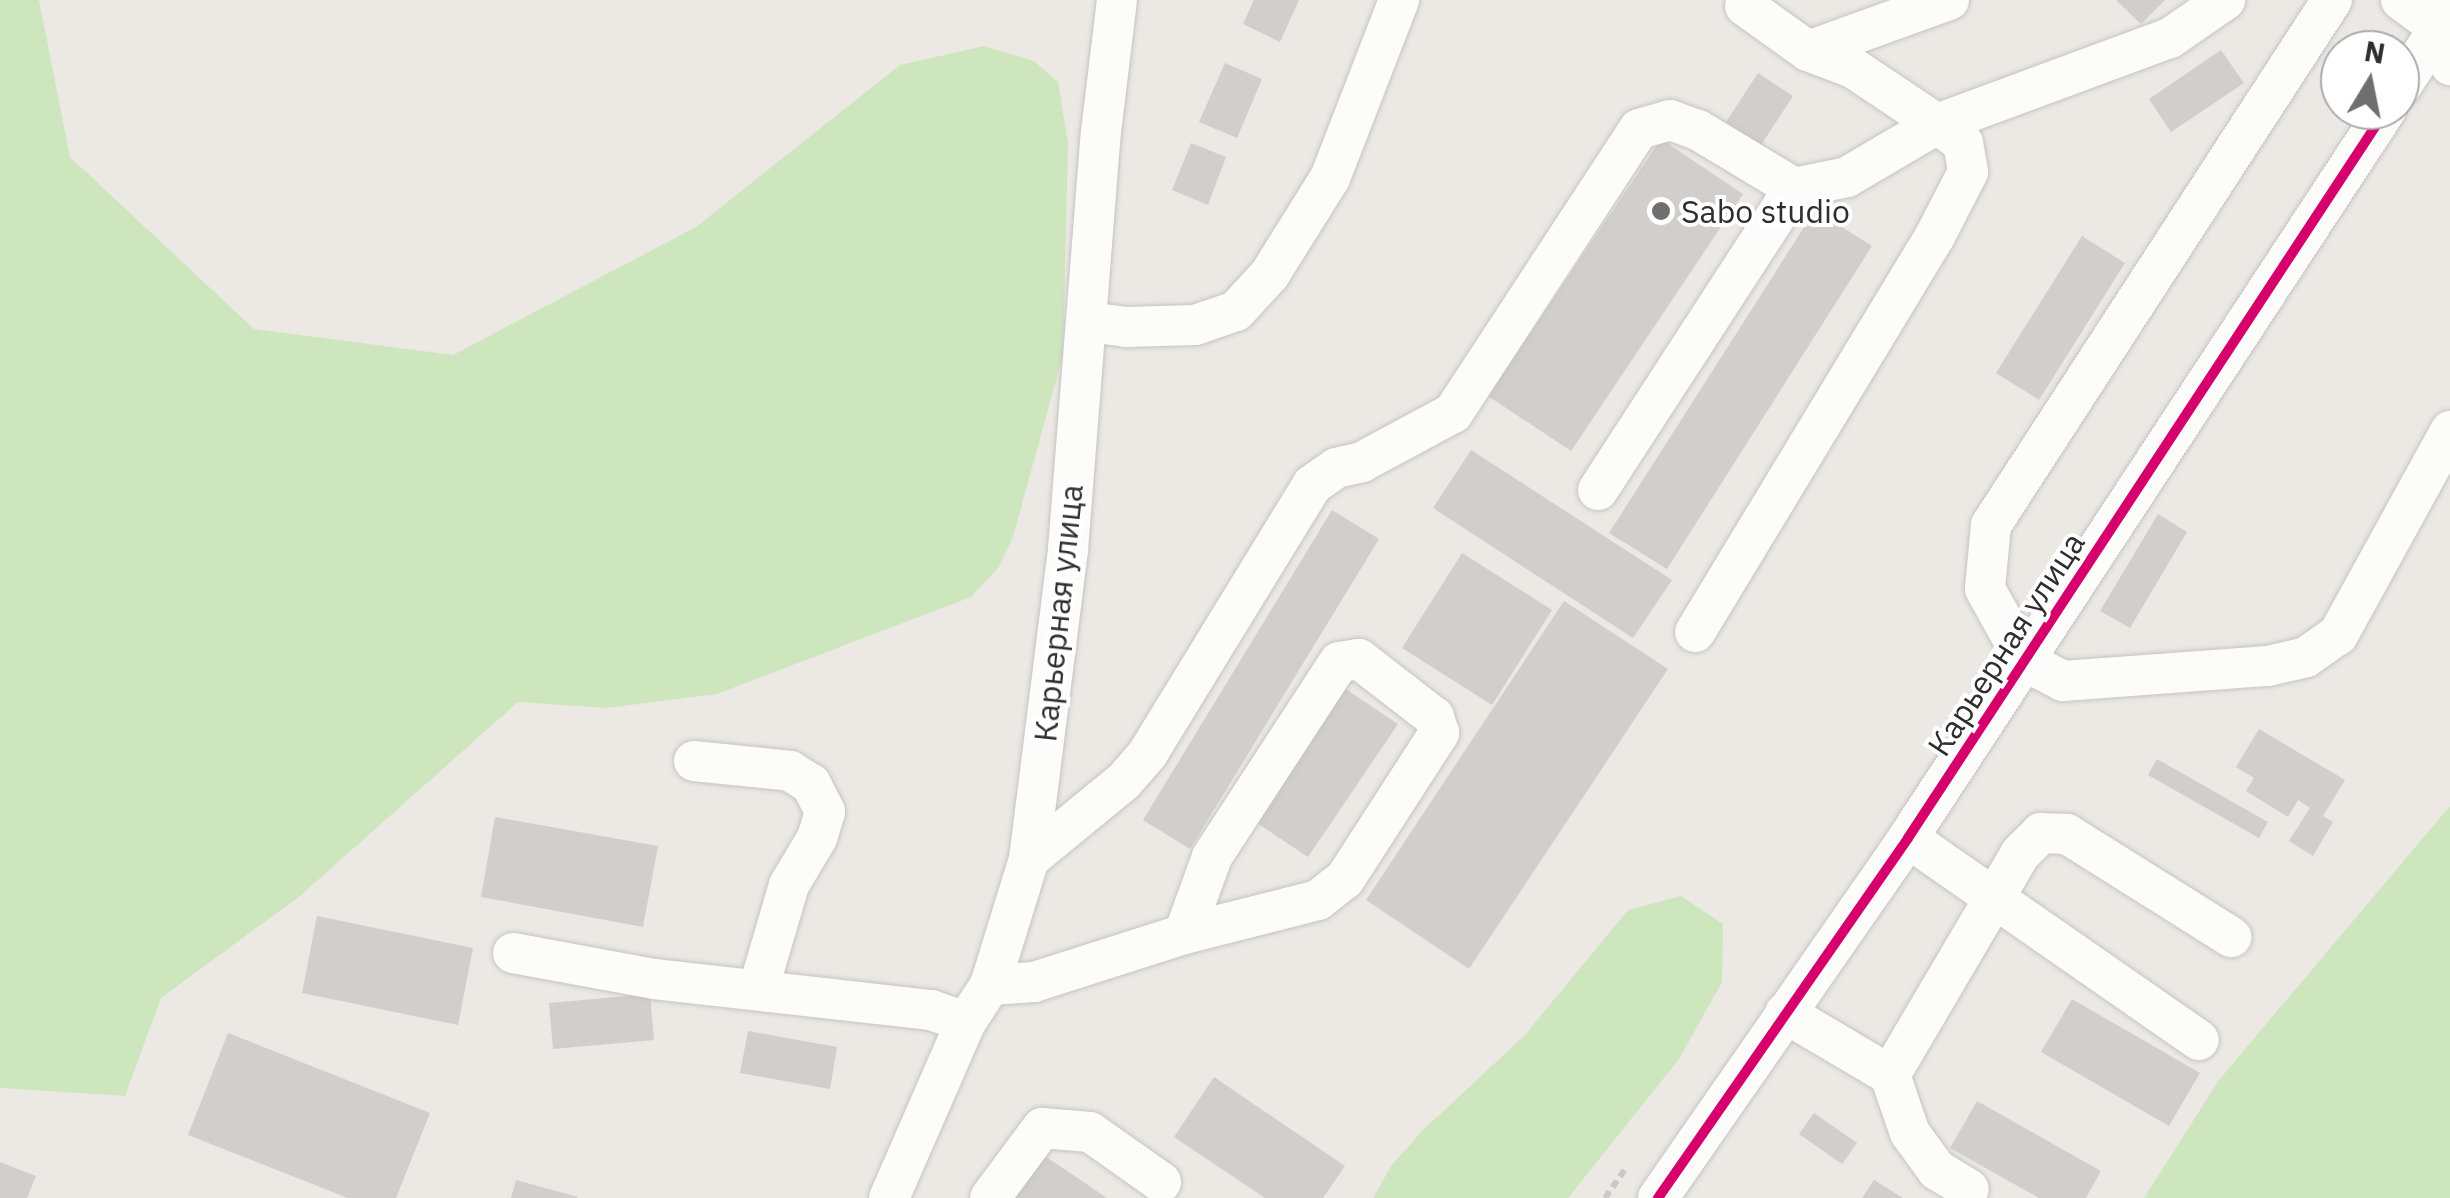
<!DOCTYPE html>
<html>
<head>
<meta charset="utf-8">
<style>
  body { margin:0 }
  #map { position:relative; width:2450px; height:1198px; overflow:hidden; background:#ece8e4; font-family:"IBM Plex Sans",sans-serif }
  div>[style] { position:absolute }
  .green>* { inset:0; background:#cee6be }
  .building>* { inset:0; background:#d1cecb }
  .path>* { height:6px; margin-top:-3px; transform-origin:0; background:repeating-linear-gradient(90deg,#c9c9c8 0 8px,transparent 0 13px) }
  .roads { filter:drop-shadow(0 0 2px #c5c4c5) drop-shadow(0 0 2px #c5c4c5) }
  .minor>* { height:40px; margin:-20px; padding:0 20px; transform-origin:20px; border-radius:20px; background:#fcfcfb }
  .cycleway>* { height:10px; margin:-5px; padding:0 5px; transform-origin:5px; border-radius:5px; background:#d6006c }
  .dots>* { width:28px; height:28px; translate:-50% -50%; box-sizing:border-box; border:5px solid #fff; border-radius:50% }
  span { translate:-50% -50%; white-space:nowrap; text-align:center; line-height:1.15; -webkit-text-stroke:8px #fff; paint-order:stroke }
  .poi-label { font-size:32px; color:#2e2e2e }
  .left { translate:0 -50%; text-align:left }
  .street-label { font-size:32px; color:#2e2e2e }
  .north { position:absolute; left:2320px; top:30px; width:100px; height:100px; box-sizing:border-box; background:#fff; border:2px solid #ababab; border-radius:50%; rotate:10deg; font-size:28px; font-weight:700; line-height:40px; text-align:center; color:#2e2e2e }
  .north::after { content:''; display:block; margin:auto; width:35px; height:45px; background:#706f6e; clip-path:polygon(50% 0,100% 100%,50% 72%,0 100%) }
</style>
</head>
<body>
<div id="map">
  <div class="green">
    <div style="clip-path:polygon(0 0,39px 0,70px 157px,254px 329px,453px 355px,696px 227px,900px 65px,984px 46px,1034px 61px,1058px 82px,1068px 143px,1063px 355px,1013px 537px,999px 567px,971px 597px,717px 694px,607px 708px,518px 702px,300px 896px,161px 998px,125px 1096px,0 1088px)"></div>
    <div style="clip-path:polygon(2450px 806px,2450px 1198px,2144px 1198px,2219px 1080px)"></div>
    <div style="clip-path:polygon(1681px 896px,1723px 924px,1722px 982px,1679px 1059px,1568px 1198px,1373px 1198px,1391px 1166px,1423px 1130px,1524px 1036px,1628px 910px)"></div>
  </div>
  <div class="building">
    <div style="clip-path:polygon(1254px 0,1299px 0,1280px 42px,1243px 24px)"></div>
    <div style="clip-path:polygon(2116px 0,2165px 0,2141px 24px)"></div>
    <div style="clip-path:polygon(2221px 50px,2244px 83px,2171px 132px,2149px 99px)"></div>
    <div style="clip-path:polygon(1225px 63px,1262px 79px,1237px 138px,1199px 122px)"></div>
    <div style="clip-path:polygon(1758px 73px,1793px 96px,1761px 145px,1726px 122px)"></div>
    <div style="clip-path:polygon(1661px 139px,1743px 194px,1571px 451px,1488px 396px)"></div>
    <div style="clip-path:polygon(1191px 143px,1226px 157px,1208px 205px,1172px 190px)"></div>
    <div style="clip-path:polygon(1815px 210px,1872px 246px,1667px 569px,1609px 533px)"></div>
    <div style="clip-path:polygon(2082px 236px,2125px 263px,2039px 400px,1996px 373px)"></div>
    <div style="clip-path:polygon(1471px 450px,1672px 580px,1633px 638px,1433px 508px)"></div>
    <div style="clip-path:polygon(1332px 510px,1379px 539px,1190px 849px,1143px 820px)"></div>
    <div style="clip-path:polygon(2158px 514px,2187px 532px,2130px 628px,2100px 611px)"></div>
    <div style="clip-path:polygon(1462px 553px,1552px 610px,1492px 705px,1402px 648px)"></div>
    <div style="clip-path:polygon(1564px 601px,1668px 669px,1469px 969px,1366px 900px)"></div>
    <div style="clip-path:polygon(1341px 686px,1398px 724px,1308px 857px,1251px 819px)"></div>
    <div style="clip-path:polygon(2259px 729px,2345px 780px,2323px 816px,2333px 822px,2313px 856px,2289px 841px,2310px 808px,2298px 800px,2288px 817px,2246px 791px,2254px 778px,2236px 767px)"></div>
    <div style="clip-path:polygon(2157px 759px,2268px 822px,2259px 838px,2148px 775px)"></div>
    <div style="clip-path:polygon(495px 817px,658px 846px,643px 927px,481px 897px)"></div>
    <div style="clip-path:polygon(317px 916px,473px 948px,458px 1025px,302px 993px)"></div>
    <div style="clip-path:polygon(650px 994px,654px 1040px,553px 1049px,549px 1003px)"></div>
    <div style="clip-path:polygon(2072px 999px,2200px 1073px,2169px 1126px,2041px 1052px)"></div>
    <div style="clip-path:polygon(748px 1031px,837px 1047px,830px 1089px,740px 1073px)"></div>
    <div style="clip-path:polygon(228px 1033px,430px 1113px,396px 1198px,348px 1198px,188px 1135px)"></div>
    <div style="clip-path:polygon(1214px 1077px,1345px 1166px,1323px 1198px,1265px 1198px,1174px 1137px)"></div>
    <div style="clip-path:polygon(1977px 1101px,2101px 1171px,2086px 1198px,2039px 1198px,1950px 1148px)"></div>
    <div style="clip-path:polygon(1814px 1113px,1857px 1143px,1842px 1164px,1799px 1134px)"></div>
    <div style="clip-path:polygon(1042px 1154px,1107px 1198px,1012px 1198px)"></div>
    <div style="clip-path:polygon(0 1162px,36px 1176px,27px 1198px,0 1198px)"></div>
    <div style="clip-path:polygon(516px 1180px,578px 1197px,577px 1198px,511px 1198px)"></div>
    <div style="clip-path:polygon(1874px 1180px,1903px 1198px,1862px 1198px)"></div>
  </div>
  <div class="path">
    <div style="left:1605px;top:1198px;width:39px;rotate:-55deg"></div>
  </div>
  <div class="roads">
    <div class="minor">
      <div style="left:2332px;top:0;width:626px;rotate:123deg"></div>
      <div style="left:1991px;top:525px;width:64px;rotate:95.4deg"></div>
      <div style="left:1985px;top:589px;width:82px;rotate:60.9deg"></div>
      <div style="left:2025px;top:661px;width:43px;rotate:27.8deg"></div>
      <div style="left:2063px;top:681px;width:206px;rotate:-4.2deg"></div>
      <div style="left:2268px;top:666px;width:39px;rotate:-13deg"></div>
      <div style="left:2306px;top:657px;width:39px;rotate:-35deg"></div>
      <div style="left:2338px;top:635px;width:233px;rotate:-61.2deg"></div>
      <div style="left:2401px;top:0;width:47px;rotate:36.4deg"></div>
      <div style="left:2439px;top:28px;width:39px;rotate:73deg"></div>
      <div style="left:1745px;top:6px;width:77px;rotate:35.5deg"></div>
      <div style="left:1808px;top:51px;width:48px;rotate:20.7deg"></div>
      <div style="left:1853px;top:68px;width:101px;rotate:33.7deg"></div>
      <div style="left:1937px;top:124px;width:248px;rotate:-20.3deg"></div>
      <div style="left:2170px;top:38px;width:67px;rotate:-34.6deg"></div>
      <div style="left:1808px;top:51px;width:150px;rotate:-19.9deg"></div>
      <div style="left:2400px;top:88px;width:92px;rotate:-57deg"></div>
      <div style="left:1087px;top:322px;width:39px;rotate:7deg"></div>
      <div style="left:1126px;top:327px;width:69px;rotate:-1.7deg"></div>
      <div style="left:1195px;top:325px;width:43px;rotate:-18.9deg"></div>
      <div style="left:1236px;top:311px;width:50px;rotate:-47.4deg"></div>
      <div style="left:1270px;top:274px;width:113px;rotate:-58deg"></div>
      <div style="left:1330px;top:178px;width:191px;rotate:-68.8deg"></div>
      <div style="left:1598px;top:490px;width:360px;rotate:-57deg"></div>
      <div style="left:1794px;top:188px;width:54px;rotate:-11.7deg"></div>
      <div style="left:1847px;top:177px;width:104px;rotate:-30.5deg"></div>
      <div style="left:1937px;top:124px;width:32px;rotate:36deg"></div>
      <div style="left:1963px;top:143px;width:29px;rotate:80deg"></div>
      <div style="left:1968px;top:172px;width:72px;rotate:117.3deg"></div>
      <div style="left:1935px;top:236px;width:463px;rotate:121.2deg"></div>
      <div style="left:694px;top:761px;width:97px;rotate:5.9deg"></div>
      <div style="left:790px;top:771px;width:25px;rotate:32deg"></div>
      <div style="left:811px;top:784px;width:31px;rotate:63deg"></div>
      <div style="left:825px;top:812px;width:27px;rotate:107deg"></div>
      <div style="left:817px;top:838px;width:55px;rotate:120.8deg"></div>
      <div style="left:789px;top:885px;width:109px;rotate:106.4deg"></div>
      <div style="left:1908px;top:838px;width:354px;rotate:34.8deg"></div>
      <div style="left:1029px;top:859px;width:123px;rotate:-39.4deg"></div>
      <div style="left:1124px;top:781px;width:37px;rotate:-49deg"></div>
      <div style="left:1148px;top:753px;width:314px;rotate:-58.5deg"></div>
      <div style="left:1312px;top:485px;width:29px;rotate:-35deg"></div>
      <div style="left:1336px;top:468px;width:27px;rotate:-13deg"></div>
      <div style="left:1362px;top:462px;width:103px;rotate:-28.3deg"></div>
      <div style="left:1453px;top:413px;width:339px;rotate:-56.8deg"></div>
      <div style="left:1639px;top:129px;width:32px;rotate:-16deg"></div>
      <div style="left:1670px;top:120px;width:30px;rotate:20deg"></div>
      <div style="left:1698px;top:130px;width:112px;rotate:31.1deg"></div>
      <div style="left:513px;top:953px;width:143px;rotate:10.4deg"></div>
      <div style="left:654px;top:979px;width:279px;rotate:6.4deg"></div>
      <div style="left:931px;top:1010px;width:37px;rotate:19deg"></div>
      <div style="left:990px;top:985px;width:44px;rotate:-3.9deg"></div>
      <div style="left:1034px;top:982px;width:157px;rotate:-17.7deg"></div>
      <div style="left:1184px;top:934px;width:138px;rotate:-14.2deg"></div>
      <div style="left:1318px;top:900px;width:34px;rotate:-38deg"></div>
      <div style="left:1345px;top:879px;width:174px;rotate:-57.2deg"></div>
      <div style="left:1439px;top:733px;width:17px;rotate:-107deg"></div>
      <div style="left:1434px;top:717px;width:95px;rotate:-142.3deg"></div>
      <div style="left:1359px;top:659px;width:20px;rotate:171deg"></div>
      <div style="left:1339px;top:662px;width:233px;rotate:123.1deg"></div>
      <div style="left:1212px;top:857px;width:82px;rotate:110deg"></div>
      <div style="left:1785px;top:1013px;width:122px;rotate:30.6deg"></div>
      <div style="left:1890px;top:1075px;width:61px;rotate:71deg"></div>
      <div style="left:1910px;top:1133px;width:46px;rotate:53.9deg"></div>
      <div style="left:1937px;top:1170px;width:37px;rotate:31deg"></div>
      <div style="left:1890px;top:1075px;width:256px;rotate:-59.5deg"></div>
      <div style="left:2020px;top:854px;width:30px;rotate:-45deg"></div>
      <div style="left:2041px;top:833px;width:26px;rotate:2deg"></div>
      <div style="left:2067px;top:834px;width:194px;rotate:32.1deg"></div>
      <div style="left:889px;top:1198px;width:192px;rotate:-66.4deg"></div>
      <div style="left:966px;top:1022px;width:44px;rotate:-57deg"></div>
      <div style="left:990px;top:985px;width:132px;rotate:-72.8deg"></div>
      <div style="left:1029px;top:859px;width:312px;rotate:-82.8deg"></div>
      <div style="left:1068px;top:549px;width:418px;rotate:-85.5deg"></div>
      <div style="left:1101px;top:132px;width:133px;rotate:-83.1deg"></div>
      <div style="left:990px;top:1198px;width:87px;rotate:-53.4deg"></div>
      <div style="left:1042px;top:1128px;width:48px;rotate:4.8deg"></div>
      <div style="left:1090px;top:1132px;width:87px;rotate:35.2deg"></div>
      <div style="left:1658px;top:1198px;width:438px;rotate:-55.2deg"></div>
      <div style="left:1908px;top:838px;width:871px;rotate:-56.71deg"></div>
    </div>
  </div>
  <div class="cycleway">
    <div style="left:1658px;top:1198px;width:438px;rotate:-55.2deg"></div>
    <div style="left:1908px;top:838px;width:871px;rotate:-56.71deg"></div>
  </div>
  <div class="dots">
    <div style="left:1661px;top:211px;background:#706f6e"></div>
  </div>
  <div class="poi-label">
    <span class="left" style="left:1681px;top:211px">Sabo studio</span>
  </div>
  <div class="street-label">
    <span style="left:1058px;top:613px;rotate:-84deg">Карьерная улица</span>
    <span style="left:2006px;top:644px;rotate:-57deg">Карьерная улица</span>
  </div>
  <div class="north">N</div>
</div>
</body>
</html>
